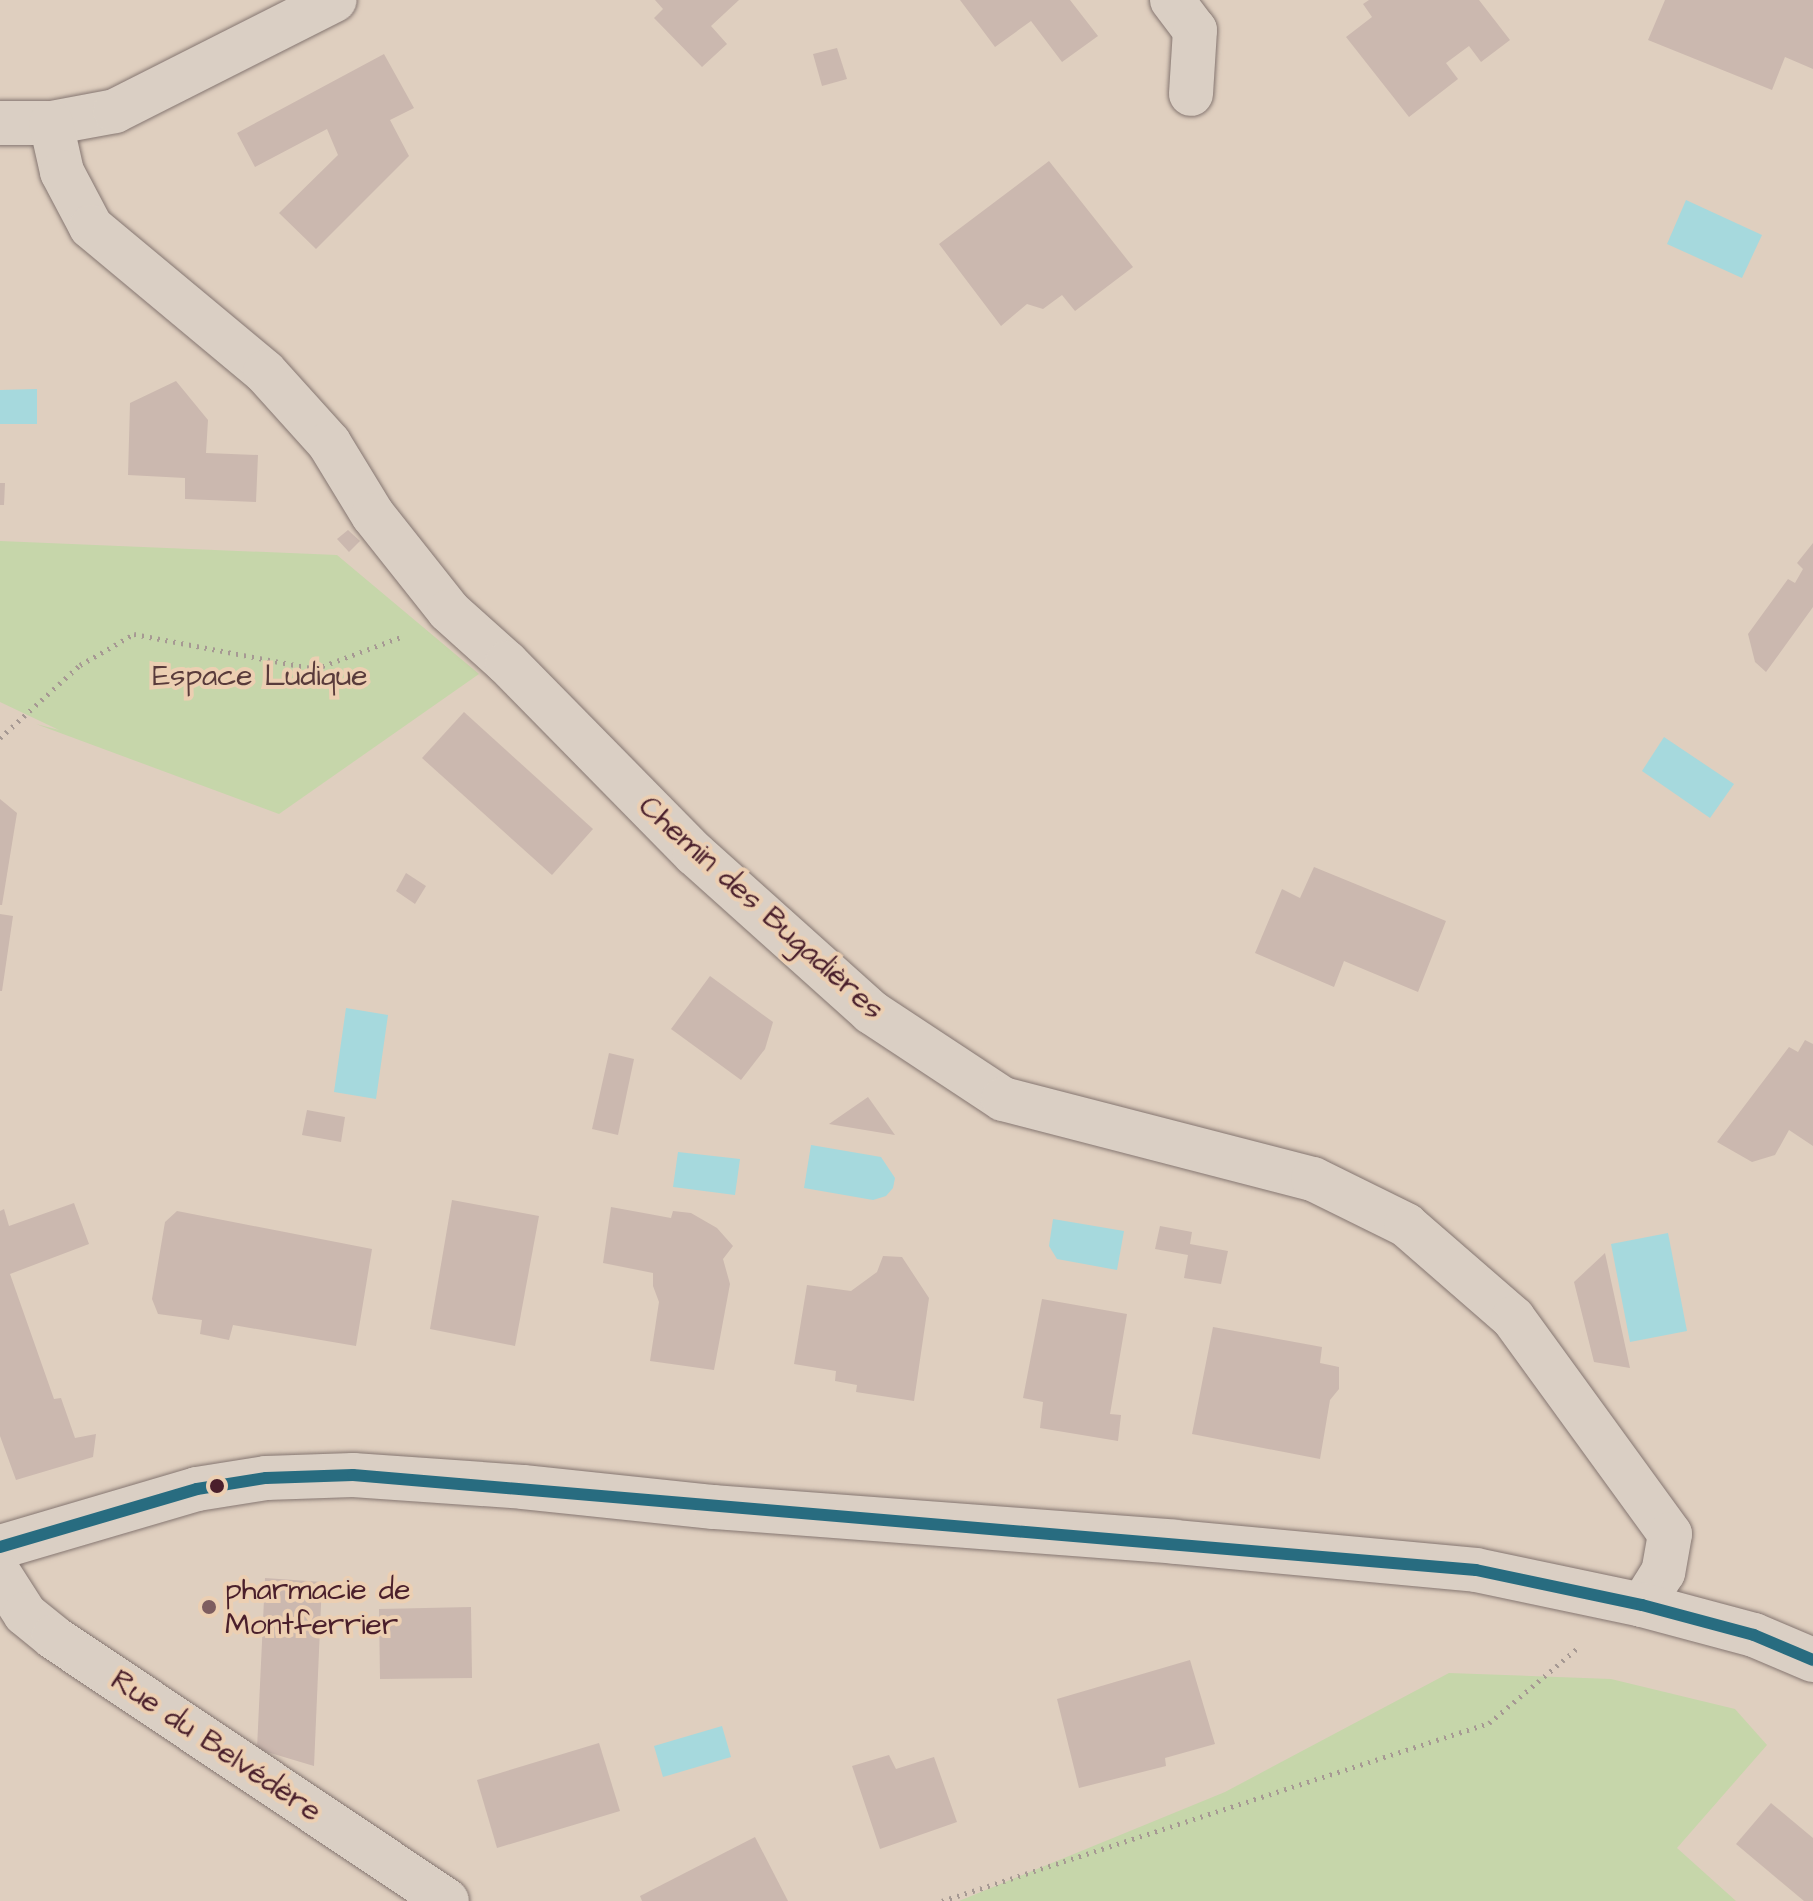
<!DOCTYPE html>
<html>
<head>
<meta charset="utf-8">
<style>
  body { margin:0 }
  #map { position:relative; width:1813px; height:1901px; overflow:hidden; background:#dfcfbf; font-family:"Architects Daughter",sans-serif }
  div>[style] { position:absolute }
  .green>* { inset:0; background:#c6d6aa }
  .water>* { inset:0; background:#a6d9dd }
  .building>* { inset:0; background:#cbb8af }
  .path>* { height:5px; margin-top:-2.5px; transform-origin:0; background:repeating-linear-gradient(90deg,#a69993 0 2px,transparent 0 8px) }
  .roads { filter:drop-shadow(0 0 2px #857671) drop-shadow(0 0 2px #857671) }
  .street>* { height:44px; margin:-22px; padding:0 22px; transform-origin:22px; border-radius:22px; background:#dacfc4 }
  .bus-1>* { height:12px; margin:-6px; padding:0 6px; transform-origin:6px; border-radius:6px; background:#286c80 }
  .dots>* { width:22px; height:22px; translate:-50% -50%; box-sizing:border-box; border:4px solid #eccfb2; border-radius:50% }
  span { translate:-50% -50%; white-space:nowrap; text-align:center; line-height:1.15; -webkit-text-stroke:8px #eccfb2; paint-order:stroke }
  .park-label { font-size:30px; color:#593b3b }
  .street-label { font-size:30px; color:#4a1f2b }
  .poi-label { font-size:30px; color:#4a1f2b }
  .left { translate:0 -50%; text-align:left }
</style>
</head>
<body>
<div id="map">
  <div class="green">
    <div style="clip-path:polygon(0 541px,337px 555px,479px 674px,279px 814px,36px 724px,59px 730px,0 702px)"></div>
    <div style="clip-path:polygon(1449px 1673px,1611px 1679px,1735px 1709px,1767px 1745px,1677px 1848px,1736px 1901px,959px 1901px,1225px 1792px)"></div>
  </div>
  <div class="water">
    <div style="clip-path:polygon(1686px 200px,1762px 235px,1742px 278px,1667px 244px)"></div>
    <div style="clip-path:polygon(37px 389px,37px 424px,0 424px,0 390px)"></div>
    <div style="clip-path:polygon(1664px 737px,1734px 784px,1710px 818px,1642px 771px)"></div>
    <div style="clip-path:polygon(346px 1008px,388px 1015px,376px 1099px,334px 1092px)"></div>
    <div style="clip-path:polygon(811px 1145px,881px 1157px,895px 1178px,893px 1188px,886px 1196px,873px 1200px,804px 1188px)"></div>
    <div style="clip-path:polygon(678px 1152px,740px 1159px,735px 1195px,673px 1187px)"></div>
    <div style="clip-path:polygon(1053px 1219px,1124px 1231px,1117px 1270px,1057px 1259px,1049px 1246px)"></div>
    <div style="clip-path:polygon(1668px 1233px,1687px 1331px,1630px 1342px,1611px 1244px)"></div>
    <div style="clip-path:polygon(722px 1726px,731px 1757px,663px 1777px,654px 1746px)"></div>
  </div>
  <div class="building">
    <div style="clip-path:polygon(655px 0,739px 0,711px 26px,727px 44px,702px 67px,654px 18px,663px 9px)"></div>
    <div style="clip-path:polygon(960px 0,1070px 0,1098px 36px,1062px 62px,1031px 21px,995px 47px)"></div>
    <div style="clip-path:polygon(1369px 0,1479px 0,1510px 40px,1481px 62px,1469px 46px,1446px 63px,1458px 79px,1409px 117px,1346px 37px,1372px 17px,1363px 4px)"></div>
    <div style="clip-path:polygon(1665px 0,1813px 0,1813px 69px,1785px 57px,1772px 90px,1648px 40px)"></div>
    <div style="clip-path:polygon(837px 48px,847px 79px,822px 86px,813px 54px)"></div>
    <div style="clip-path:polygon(384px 54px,414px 108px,390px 120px,409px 156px,316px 249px,279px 213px,338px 155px,327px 129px,255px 167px,237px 133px)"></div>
    <div style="clip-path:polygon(1049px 161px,1133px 267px,1075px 311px,1062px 295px,1043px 309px,1027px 304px,1001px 326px,939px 244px)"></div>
    <div style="clip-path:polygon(176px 381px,208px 420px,206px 453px,258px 455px,256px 502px,185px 499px,185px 478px,128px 475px,130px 403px)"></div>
    <div style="clip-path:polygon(0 483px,5px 483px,4px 505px,0 505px)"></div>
    <div style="clip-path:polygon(348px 530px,360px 541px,349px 552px,337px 539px)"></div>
    <div style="clip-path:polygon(1813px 543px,1813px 607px,1766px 672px,1755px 662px,1748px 634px,1788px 579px,1795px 583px,1803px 569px,1797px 563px)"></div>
    <div style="clip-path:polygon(464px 712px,593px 829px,552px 875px,422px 758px)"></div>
    <div style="clip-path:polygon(0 799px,17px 813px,2px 905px,0 905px)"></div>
    <div style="clip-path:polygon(1314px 867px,1446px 921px,1418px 992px,1344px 961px,1334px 987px,1255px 953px,1282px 889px,1300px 898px)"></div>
    <div style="clip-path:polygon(406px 873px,426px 886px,415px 904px,396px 891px)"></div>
    <div style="clip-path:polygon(0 914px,13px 916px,2px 991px,0 991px)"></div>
    <div style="clip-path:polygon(710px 976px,773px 1022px,765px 1049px,741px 1080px,671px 1029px)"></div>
    <div style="clip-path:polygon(1805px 1040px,1813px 1044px,1813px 1146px,1789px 1130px,1775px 1155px,1752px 1162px,1717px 1142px,1789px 1047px,1798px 1052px)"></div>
    <div style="clip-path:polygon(609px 1053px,634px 1059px,618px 1135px,592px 1129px)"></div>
    <div style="clip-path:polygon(868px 1097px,895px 1135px,829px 1124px)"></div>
    <div style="clip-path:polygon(307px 1110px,345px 1117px,341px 1142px,302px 1135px)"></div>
    <div style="clip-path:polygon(452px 1200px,539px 1216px,515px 1346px,430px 1329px)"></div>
    <div style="clip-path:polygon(74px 1203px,89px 1244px,10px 1274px,54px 1399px,61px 1398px,75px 1438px,96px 1434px,93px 1457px,16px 1480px,0 1436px,0 1211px,4px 1209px,9px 1226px)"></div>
    <div style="clip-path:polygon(611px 1207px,671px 1218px,673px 1211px,691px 1213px,717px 1228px,733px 1246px,723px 1259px,730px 1284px,714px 1370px,650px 1361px,659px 1302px,653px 1286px,653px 1273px,603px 1263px)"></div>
    <div style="clip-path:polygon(177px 1211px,372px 1249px,356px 1346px,233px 1325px,229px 1340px,200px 1334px,202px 1320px,158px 1314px,152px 1299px,165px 1222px)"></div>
    <div style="clip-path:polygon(1160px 1226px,1192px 1232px,1190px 1244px,1228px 1251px,1221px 1284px,1184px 1278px,1188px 1255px,1155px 1249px)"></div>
    <div style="clip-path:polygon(1605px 1253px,1630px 1368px,1594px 1362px,1574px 1282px)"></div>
    <div style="clip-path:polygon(883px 1256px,902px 1257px,929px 1298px,914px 1401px,856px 1392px,857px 1385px,835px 1381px,836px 1371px,794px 1364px,807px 1285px,851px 1291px,877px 1272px)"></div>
    <div style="clip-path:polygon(1042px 1299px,1127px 1314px,1110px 1414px,1121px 1415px,1118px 1441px,1040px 1428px,1043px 1402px,1023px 1398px)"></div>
    <div style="clip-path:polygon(1213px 1327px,1322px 1347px,1320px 1363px,1339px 1367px,1339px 1389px,1330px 1400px,1320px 1459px,1192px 1434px)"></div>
    <div style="clip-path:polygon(265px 1578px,322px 1582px,314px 1766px,257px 1749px)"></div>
    <div style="clip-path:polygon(471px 1607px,472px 1678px,380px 1679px,379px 1609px)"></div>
    <div style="clip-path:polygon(1190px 1660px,1215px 1744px,1165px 1758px,1166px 1766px,1079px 1788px,1057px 1699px)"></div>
    <div style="clip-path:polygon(599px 1743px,620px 1811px,497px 1848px,477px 1780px)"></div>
    <div style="clip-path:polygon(889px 1755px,896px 1769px,934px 1757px,957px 1822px,880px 1849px,852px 1766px)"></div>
    <div style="clip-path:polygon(1771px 1803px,1813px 1838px,1813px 1901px,1804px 1901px,1736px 1844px)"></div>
    <div style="clip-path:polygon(755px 1837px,788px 1901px,642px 1901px,640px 1896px)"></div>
  </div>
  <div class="path">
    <div style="left:0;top:738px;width:108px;rotate:-42.4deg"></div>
    <div style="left:80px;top:665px;width:62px;rotate:-29.9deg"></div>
    <div style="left:134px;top:634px;width:184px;rotate:10.9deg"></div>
    <div style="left:315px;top:669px;width:92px;rotate:-20.4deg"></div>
    <div style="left:942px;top:1901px;width:575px;rotate:-18.03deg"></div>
    <div style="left:1489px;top:1723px;width:119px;rotate:-40.2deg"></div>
  </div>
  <div class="roads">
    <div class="street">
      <div style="left:1172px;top:0;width:38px;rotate:53deg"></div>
      <div style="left:1195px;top:30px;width:64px;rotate:93.6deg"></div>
      <div style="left:0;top:123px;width:51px"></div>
      <div style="left:51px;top:123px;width:65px;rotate:-10.6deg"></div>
      <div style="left:115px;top:111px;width:246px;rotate:-26.8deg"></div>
      <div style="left:51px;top:123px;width:50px;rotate:77.3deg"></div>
      <div style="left:62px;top:172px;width:62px;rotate:62.2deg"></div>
      <div style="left:91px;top:227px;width:226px;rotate:39.8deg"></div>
      <div style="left:265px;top:372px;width:96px;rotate:48deg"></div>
      <div style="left:329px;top:443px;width:84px;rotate:58.6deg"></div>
      <div style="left:373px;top:515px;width:122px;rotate:51.6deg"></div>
      <div style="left:449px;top:611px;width:78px;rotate:41.9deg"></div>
      <div style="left:507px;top:663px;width:268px;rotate:45.5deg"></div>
      <div style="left:695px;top:854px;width:237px;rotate:41.9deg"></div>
      <div style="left:871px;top:1012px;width:158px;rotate:33.4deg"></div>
      <div style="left:1003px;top:1099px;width:320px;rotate:14.5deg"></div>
      <div style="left:1313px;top:1179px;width:104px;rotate:26.3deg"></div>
      <div style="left:1406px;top:1225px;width:142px;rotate:41deg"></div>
      <div style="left:1513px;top:1318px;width:267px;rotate:54deg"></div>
      <div style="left:1670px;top:1534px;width:39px;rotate:100deg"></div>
      <div style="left:1663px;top:1572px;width:39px;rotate:122deg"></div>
      <div style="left:0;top:1547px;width:205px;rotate:-16.4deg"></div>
      <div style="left:197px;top:1489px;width:70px;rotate:-9.1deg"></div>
      <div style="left:266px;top:1478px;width:87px;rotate:-2deg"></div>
      <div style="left:353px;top:1475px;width:170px;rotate:4deg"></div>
      <div style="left:523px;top:1487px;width:192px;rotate:6deg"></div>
      <div style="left:714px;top:1507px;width:462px;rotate:4.3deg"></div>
      <div style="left:1175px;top:1542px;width:302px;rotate:5.3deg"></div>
      <div style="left:1476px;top:1570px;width:170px;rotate:11.9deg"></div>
      <div style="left:1642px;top:1605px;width:116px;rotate:15deg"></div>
      <div style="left:1754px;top:1635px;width:64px;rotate:23deg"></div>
      <div style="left:0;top:1575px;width:46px;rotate:57.3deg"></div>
      <div style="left:25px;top:1614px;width:36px;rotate:39deg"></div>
      <div style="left:53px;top:1637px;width:474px;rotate:33.8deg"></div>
    </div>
  </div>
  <div class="bus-1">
    <div style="left:0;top:1547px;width:205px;rotate:-16.4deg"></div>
    <div style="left:197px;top:1489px;width:70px;rotate:-9.1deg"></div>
    <div style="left:266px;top:1478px;width:87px;rotate:-2deg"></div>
    <div style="left:353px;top:1475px;width:1127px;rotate:4.84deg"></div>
    <div style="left:1476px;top:1570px;width:170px;rotate:11.9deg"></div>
    <div style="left:1642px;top:1605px;width:116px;rotate:15deg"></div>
    <div style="left:1754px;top:1635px;width:64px;rotate:23deg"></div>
  </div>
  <div class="dots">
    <div style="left:217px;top:1486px;background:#4a1f2b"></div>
    <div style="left:209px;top:1607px;background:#7e5d5f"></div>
  </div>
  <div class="park-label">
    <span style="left:260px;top:676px">Espace Ludique</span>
  </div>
  <div class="street-label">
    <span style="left:761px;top:908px;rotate:42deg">Chemin des Bugadières</span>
    <span style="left:216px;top:1746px;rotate:34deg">Rue du Belvédère</span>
  </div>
  <div class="poi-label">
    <span class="left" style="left:225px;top:1607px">pharmacie de<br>Montferrier</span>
  </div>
</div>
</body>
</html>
